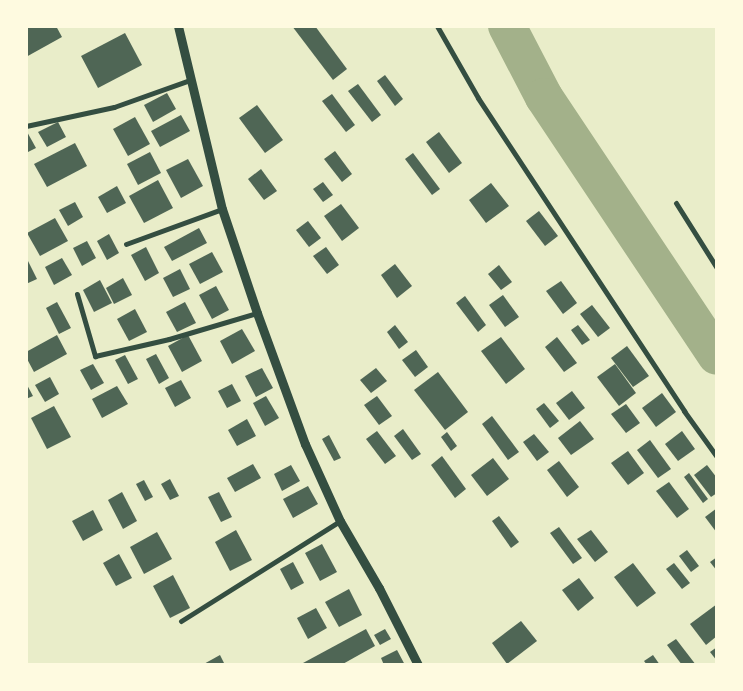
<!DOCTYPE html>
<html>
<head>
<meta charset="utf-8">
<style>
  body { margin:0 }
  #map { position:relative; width:743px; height:691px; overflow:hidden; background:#e9edc9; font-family:Ubuntu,sans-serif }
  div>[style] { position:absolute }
  .river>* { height:38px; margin:-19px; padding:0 19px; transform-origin:19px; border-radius:19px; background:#a3b18a }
  .building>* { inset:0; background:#4f6655 }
  .minor>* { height:5px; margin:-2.5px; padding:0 2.5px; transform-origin:2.5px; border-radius:2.5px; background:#344e41 }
  .tertiary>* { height:9px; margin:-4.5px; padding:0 4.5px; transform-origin:4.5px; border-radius:4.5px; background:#344e41 }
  span { translate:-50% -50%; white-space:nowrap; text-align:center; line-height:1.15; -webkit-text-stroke:5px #fefae0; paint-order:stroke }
  .frame { position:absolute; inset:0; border:28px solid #fefae0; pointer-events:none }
</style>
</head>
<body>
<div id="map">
  <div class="river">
    <div style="left:507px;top:26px;width:80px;rotate:62.5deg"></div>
    <div style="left:544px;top:97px;width:311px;rotate:56.3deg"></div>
  </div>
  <div class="building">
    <div style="clip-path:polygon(26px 26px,56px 26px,62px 37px,26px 57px)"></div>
    <div style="clip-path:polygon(292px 26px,315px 26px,347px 69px,333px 80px)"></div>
    <div style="clip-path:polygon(125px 33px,142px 65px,98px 88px,81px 56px)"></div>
    <div style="clip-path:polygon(385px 75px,403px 99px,395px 106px,377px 81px)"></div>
    <div style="clip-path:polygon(358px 84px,381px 115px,372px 122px,348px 91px)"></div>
    <div style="clip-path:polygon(167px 93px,176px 109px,153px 122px,144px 105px)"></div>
    <div style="clip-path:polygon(332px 94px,355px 125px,346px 132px,322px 101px)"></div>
    <div style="clip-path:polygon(257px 105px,283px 140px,265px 153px,239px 118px)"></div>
    <div style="clip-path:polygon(181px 115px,190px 131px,160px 147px,151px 131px)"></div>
    <div style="clip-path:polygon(135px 117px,150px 144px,128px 156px,113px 129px)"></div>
    <div style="clip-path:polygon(58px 122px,66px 137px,47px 147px,38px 132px)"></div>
    <div style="clip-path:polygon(26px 130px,36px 148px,26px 153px)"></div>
    <div style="clip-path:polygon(439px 132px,462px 163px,449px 173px,426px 142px)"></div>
    <div style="clip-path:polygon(75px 143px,87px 166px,47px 187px,34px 164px)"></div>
    <div style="clip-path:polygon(335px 151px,352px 174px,342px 182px,324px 159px)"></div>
    <div style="clip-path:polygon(150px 152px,161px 173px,138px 185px,127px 164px)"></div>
    <div style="clip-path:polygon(413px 153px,440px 189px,432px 195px,405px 159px)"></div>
    <div style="clip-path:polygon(188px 159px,203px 186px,181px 198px,166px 170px)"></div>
    <div style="clip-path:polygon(261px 169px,277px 191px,264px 200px,248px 179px)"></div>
    <div style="clip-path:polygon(158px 180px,173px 208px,144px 223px,129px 196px)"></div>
    <div style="clip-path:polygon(323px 182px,333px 195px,323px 202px,313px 189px)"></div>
    <div style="clip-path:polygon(491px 183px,509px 206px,486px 223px,469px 200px)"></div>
    <div style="clip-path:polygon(117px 186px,126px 203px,107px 213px,98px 197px)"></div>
    <div style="clip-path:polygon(75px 202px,83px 217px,68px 226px,59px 210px)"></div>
    <div style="clip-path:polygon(341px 204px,359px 228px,342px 241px,324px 216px)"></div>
    <div style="clip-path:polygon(539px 211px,558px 236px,545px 246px,526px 221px)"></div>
    <div style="clip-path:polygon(55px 218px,68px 241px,40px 256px,27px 233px)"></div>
    <div style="clip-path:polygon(308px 221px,321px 238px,309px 247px,296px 230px)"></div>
    <div style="clip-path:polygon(199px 228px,207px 243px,172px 261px,164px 247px)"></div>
    <div style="clip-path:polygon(109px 234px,119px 253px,107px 260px,97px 241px)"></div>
    <div style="clip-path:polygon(87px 241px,96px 258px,82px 266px,73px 248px)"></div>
    <div style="clip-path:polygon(146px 247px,159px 273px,145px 281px,131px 255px)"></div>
    <div style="clip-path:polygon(326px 247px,339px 265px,327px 274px,313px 256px)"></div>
    <div style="clip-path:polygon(212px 252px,223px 272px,200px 284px,189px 264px)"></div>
    <div style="clip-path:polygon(62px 258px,72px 275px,54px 285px,45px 267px)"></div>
    <div style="clip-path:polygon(28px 261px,37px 279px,26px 284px,26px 262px)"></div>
    <div style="clip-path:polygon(395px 264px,412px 286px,397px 298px,381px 275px)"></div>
    <div style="clip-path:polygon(499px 265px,512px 282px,501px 290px,488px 274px)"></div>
    <div style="clip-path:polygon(180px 269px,190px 289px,173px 297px,163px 278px)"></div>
    <div style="clip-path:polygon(123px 278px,132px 295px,114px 304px,106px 288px)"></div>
    <div style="clip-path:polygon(100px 280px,112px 303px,94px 312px,83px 290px)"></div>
    <div style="clip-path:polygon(561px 281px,577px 303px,563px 314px,546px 291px)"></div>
    <div style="clip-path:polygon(216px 286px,229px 310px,212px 319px,199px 295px)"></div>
    <div style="clip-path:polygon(503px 295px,519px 317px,505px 327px,489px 305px)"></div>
    <div style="clip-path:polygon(465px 296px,486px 325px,478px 332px,456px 303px)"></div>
    <div style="clip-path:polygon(57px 302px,71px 328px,59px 334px,46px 308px)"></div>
    <div style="clip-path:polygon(185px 302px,196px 323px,177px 332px,166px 312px)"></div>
    <div style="clip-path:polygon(592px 305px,610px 328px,598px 337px,580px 314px)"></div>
    <div style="clip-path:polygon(135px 309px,147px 332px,129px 341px,117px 319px)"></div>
    <div style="clip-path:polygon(395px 325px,408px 342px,399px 349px,387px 332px)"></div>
    <div style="clip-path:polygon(578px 325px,590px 340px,582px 345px,571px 330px)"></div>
    <div style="clip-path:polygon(242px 329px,255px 351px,232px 364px,220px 341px)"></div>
    <div style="clip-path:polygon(57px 335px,67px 354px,34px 372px,26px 357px,26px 352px)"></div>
    <div style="clip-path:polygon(188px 335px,202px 361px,182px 372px,168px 346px)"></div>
    <div style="clip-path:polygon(501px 337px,525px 369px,506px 384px,481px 351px)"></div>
    <div style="clip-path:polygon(557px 337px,577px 363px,564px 372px,545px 347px)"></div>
    <div style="clip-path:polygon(627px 346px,649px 376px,633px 387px,611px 358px)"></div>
    <div style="clip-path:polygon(416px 350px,428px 367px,415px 377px,402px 360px)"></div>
    <div style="clip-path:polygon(156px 354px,169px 378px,159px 384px,146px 359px)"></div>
    <div style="clip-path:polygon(125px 355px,138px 379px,128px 384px,115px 360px)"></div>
    <div style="clip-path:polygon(93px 364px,104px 383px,91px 390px,80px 370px)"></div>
    <div style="clip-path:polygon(615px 364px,636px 393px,619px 406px,597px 377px)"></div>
    <div style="clip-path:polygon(262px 368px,273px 388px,256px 397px,245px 376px)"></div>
    <div style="clip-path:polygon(376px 368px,387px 381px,371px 393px,360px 380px)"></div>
    <div style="clip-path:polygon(438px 372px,468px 412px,445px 430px,414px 390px)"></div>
    <div style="clip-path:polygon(50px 377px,59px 394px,45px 402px,35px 385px)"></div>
    <div style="clip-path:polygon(181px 380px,191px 398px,175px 407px,165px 388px)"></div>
    <div style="clip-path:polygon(26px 383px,33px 396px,26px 399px)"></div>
    <div style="clip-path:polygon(232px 384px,241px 401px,227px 408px,218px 391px)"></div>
    <div style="clip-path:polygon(117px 386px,128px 404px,102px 418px,92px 399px)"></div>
    <div style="clip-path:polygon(572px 391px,585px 408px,569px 420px,556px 403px)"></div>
    <div style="clip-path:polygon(662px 393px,676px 412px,656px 427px,642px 408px)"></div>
    <div style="clip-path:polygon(266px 396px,279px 418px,265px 426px,253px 403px)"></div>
    <div style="clip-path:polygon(377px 396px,392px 416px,379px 425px,364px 405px)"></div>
    <div style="clip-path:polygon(544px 403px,559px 421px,550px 428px,536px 409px)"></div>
    <div style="clip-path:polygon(626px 404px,640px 423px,626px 433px,611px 414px)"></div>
    <div style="clip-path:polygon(54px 406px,71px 437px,47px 449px,31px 418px)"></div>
    <div style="clip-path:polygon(492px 416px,519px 452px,508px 460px,482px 424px)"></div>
    <div style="clip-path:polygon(247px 419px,256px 436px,237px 446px,228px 430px)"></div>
    <div style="clip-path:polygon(580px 421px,594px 439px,571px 455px,558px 438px)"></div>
    <div style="clip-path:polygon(403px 429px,421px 454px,412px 460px,394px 436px)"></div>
    <div style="clip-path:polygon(377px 431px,396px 456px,385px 464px,366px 439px)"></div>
    <div style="clip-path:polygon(682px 431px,695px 449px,678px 461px,665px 444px)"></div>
    <div style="clip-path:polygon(447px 432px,457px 446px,451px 451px,441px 437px)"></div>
    <div style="clip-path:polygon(534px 434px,549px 452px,537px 461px,523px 442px)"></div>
    <div style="clip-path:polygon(329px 435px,341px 458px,334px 461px,322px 439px)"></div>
    <div style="clip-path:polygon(650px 440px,671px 469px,658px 478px,637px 450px)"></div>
    <div style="clip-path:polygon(628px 451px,644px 473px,628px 485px,611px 463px)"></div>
    <div style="clip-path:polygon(442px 456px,466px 489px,455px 498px,431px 465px)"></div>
    <div style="clip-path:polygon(493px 458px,509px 479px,487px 496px,471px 475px)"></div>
    <div style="clip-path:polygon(559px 461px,579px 487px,567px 497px,547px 470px)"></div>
    <div style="clip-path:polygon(253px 464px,261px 478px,235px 492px,227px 478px)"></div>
    <div style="clip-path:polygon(291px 465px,300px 481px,282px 491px,274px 474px)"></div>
    <div style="clip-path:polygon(707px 465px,717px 478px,717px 493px,711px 497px,694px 475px)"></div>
    <div style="clip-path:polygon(689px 473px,708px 499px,703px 503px,684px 477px)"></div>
    <div style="clip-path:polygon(170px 479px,179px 496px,170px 500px,161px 484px)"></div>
    <div style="clip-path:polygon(144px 480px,153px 497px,145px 501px,136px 484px)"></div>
    <div style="clip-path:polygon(669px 482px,689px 509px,677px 518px,656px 491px)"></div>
    <div style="clip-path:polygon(308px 486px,318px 504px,293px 518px,283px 499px)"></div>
    <div style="clip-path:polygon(122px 492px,137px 521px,123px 529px,108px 500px)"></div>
    <div style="clip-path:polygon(219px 492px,232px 517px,221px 522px,208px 497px)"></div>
    <div style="clip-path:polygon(717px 508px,717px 533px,705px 517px)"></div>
    <div style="clip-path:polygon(93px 510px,103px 530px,83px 541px,72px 521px)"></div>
    <div style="clip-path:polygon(499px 516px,519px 542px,511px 548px,492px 521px)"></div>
    <div style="clip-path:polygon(559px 527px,582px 558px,573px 564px,550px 533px)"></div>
    <div style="clip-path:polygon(236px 530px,252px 560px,230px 571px,215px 542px)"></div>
    <div style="clip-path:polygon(591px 530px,608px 552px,595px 562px,577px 539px)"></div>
    <div style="clip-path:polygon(157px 532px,172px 559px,144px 574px,130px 547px)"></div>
    <div style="clip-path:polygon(322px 544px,337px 572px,320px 581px,305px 553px)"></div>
    <div style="clip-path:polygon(687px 550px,699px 566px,691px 572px,679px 556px)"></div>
    <div style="clip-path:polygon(119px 554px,132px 578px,116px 586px,103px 563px)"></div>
    <div style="clip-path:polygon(717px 557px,717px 571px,710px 562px)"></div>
    <div style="clip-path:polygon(293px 562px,304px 583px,291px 590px,280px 569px)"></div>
    <div style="clip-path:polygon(633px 563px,656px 593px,637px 607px,614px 577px)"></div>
    <div style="clip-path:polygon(674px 563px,690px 583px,682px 589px,666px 569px)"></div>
    <div style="clip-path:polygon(173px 575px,190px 608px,170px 618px,153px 586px)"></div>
    <div style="clip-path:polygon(579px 578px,594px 598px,578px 611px,562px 590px)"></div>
    <div style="clip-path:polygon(349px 589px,362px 615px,339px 627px,325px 602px)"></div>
    <div style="clip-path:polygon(717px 604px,717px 636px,706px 645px,690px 624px)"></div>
    <div style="clip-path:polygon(316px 608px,327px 628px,308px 639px,297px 618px)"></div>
    <div style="clip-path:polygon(521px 621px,537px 641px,507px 664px,492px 643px)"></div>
    <div style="clip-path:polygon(366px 629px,375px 646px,341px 665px,305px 665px,303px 663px)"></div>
    <div style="clip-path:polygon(385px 629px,391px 639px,380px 645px,374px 635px)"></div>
    <div style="clip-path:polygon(676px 639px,696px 665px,682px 665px,667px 645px)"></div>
    <div style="clip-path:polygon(717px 647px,717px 661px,710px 652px)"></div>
    <div style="clip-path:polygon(397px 650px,405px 665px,384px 665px,381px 658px)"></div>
    <div style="clip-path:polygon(220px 655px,225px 665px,202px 665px)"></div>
    <div style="clip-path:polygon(653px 655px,660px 665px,647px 665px,644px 661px)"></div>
  </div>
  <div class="minor">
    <div style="left:437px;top:26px;width:83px;rotate:60.3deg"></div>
    <div style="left:478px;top:98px;width:375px;rotate:56.6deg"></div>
    <div style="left:684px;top:411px;width:57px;rotate:54.3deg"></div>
    <div style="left:26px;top:126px;width:90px;rotate:-12.2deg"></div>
    <div style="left:114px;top:107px;width:81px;rotate:-19.6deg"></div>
    <div style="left:676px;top:203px;width:77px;rotate:57.8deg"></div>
    <div style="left:126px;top:244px;width:102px;rotate:-20deg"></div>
    <div style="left:77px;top:294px;width:65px;rotate:73.8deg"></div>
    <div style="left:95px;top:356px;width:76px;rotate:-12.9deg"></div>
    <div style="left:169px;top:339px;width:92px;rotate:-16.5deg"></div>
    <div style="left:181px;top:621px;width:188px;rotate:-32.2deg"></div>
  </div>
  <div class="tertiary">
    <div style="left:178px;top:26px;width:188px;rotate:76.5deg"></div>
    <div style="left:222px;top:209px;width:110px;rotate:71.4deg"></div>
    <div style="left:257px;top:313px;width:140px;rotate:69.9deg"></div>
    <div style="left:305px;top:444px;width:85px;rotate:65.6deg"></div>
    <div style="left:340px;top:521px;width:78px;rotate:59.8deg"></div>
    <div style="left:379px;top:588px;width:86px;rotate:63.1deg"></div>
  </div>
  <div class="frame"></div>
</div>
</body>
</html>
